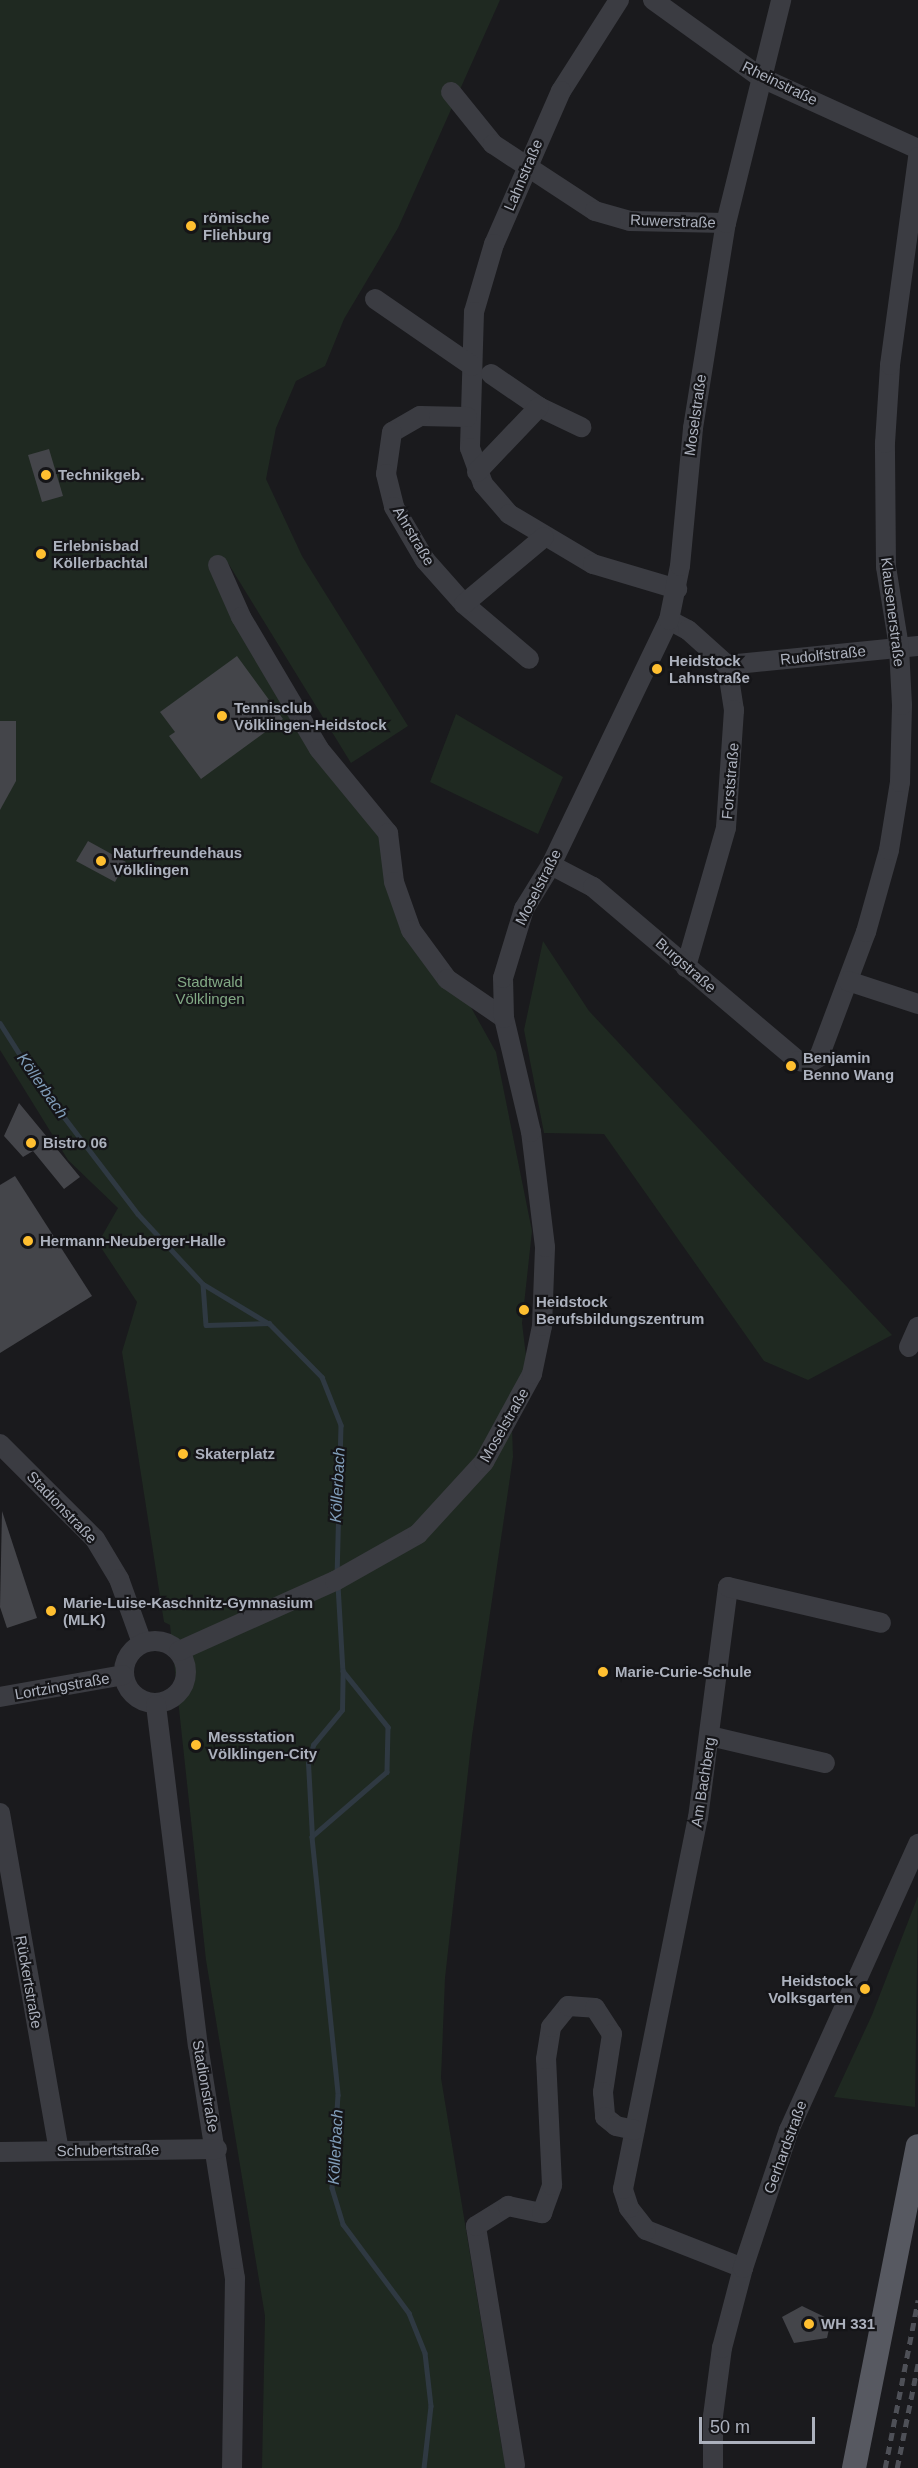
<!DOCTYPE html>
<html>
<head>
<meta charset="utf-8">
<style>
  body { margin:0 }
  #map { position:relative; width:918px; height:2468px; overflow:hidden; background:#1a1a1d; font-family:Helvetica,sans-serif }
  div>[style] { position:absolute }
  .green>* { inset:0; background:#1f2921 }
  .stream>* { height:4.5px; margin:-2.25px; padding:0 2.25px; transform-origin:2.25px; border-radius:2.25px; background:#2f3942 }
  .building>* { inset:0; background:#44454a }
  .minor>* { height:20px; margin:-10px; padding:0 10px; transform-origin:10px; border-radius:10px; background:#3b3c42 }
  .minor>.ring { margin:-10px; padding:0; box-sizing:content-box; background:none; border:20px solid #3b3c42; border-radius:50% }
  .major>* { height:24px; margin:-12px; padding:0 12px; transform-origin:12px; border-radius:12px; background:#575961 }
  .rail>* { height:4.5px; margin-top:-2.25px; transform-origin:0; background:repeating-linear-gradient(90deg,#4e5057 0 8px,transparent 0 14px) }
  .dots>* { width:16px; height:16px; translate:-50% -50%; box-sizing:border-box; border:3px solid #151518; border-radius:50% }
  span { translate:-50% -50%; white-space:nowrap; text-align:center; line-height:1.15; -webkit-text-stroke:4.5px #151518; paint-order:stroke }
  .street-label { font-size:15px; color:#acb1bd }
  .poi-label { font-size:15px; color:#acb1bd; font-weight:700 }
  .left { translate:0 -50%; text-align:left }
  .right { translate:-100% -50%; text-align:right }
  .park-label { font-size:15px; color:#82a985 }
  .water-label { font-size:16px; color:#819eba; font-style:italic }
  .scale { position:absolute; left:699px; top:2417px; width:116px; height:27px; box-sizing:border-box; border:3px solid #acb1bd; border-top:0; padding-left:8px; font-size:18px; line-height:21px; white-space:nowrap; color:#acb1bd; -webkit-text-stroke:4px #151518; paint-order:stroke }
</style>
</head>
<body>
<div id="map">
  <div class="green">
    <div style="clip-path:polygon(0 0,500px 0,398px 228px,344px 319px,325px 366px,296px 381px,276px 428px,266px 479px,302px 556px,408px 726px,351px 763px,228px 563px,241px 617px,388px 833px,411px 930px,468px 1002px,496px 1052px,532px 1231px,522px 1323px,527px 1364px,511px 1399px,513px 1457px,472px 1736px,445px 1978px,441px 2078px,502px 2448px,516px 2468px,262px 2468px,265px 2316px,206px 1960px,170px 1625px,164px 1622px,122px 1352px,137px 1302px,98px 1243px,118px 1208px,68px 1160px,0 1050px)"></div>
    <div style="clip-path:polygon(456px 714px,563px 777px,538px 834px,430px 782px)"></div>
    <div style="clip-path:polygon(543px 941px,589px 1011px,892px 1335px,808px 1380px,764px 1361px,604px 1134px,544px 1133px,524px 1030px)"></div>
    <div style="clip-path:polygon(918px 1896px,915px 2107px,834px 2097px,872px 2015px)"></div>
  </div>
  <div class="stream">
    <div style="left:0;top:1023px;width:67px;rotate:57.7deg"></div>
    <div style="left:36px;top:1080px;width:168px;rotate:52.7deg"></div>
    <div style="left:138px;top:1214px;width:96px;rotate:47.1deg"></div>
    <div style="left:203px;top:1284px;width:41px;rotate:85.8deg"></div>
    <div style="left:206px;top:1325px;width:63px;rotate:-1.8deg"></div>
    <div style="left:269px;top:1323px;width:76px;rotate:45.5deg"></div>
    <div style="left:322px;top:1377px;width:52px;rotate:68.4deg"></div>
    <div style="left:341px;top:1425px;width:149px;rotate:91.5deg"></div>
    <div style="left:203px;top:1284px;width:76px;rotate:31deg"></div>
    <div style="left:338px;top:1585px;width:86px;rotate:86.7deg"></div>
    <div style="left:343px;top:1671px;width:72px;rotate:51.2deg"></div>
    <div style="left:388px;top:1727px;width:45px;rotate:91.3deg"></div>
    <div style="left:387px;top:1772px;width:99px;rotate:139.1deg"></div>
    <div style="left:312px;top:1837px;width:259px;rotate:84.2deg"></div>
    <div style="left:338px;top:2095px;width:93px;rotate:93.7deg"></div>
    <div style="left:332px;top:2188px;width:38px;rotate:73deg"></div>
    <div style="left:343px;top:2224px;width:111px;rotate:53.4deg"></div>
    <div style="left:409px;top:2313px;width:43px;rotate:68.2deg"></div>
    <div style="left:425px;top:2353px;width:53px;rotate:83.5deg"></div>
    <div style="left:431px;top:2406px;width:62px;rotate:96.4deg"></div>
    <div style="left:312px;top:1837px;width:73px;rotate:-93.1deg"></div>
    <div style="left:308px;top:1764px;width:20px;rotate:-75deg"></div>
    <div style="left:313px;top:1745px;width:45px;rotate:-50.4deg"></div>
    <div style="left:342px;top:1710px;width:39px;rotate:-89deg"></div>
  </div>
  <div class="building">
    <div style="clip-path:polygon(49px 449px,63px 496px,42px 502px,28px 455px)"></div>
    <div style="clip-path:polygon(237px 656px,283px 719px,201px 779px,169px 736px,175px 732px,160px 712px)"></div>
    <div style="clip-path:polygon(0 721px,16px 721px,16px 781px,0 810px)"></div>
    <div style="clip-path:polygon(88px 841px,126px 862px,115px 882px,76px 861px)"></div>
    <div style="clip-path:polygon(19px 1103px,80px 1177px,64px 1189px,33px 1151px,23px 1157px,4px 1136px)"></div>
    <div style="clip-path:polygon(15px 1176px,92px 1296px,0 1353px,0 1185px)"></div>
    <div style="clip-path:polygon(2px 1511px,37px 1618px,7px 1628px,0 1607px)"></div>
    <div style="clip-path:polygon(802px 2306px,831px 2320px,827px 2338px,794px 2343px,782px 2317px)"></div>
  </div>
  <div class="minor">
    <div style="left:619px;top:0;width:108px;rotate:122.5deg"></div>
    <div style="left:561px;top:91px;width:167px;rotate:113.6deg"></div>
    <div style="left:494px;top:244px;width:71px;rotate:106.4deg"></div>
    <div style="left:474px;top:312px;width:136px;rotate:91.7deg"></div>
    <div style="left:470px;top:448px;width:38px;rotate:70deg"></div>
    <div style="left:483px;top:484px;width:40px;rotate:49deg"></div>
    <div style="left:509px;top:514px;width:98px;rotate:30.8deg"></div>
    <div style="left:593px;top:564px;width:88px;rotate:16.6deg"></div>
    <div style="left:653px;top:0;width:132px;rotate:35.7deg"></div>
    <div style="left:760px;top:77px;width:174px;rotate:24.5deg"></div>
    <div style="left:451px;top:92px;width:67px;rotate:51.1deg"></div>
    <div style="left:493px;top:144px;width:122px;rotate:33.3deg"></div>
    <div style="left:595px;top:211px;width:36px;rotate:16deg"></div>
    <div style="left:630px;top:221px;width:96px;rotate:1.2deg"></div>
    <div style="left:375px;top:299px;width:118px;rotate:34.6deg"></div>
    <div style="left:491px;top:374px;width:58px;rotate:34.5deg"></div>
    <div style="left:539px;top:407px;width:47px;rotate:25.5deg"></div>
    <div style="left:467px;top:417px;width:47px;rotate:-178.8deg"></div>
    <div style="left:420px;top:416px;width:32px;rotate:150deg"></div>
    <div style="left:392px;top:432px;width:42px;rotate:98.1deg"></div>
    <div style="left:386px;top:474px;width:34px;rotate:76deg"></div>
    <div style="left:394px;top:507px;width:61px;rotate:59.7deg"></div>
    <div style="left:425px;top:560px;width:59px;rotate:48.4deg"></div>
    <div style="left:464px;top:604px;width:85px;rotate:40.2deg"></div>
    <div style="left:477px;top:472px;width:90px;rotate:-46.4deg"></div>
    <div style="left:218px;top:565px;width:57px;rotate:66.1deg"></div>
    <div style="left:241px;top:617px;width:153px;rotate:59.4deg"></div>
    <div style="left:319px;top:749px;width:109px;rotate:50.6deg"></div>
    <div style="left:388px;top:833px;width:49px;rotate:83deg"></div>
    <div style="left:394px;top:882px;width:51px;rotate:70.5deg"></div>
    <div style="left:411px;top:930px;width:61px;rotate:53.7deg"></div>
    <div style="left:447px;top:979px;width:69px;rotate:34.4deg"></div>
    <div style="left:464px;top:604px;width:104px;rotate:-39.9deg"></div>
    <div style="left:669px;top:620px;width:21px;rotate:28deg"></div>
    <div style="left:688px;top:630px;width:52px;rotate:41.9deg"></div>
    <div style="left:727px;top:665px;width:46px;rotate:81.2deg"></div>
    <div style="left:734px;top:710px;width:118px;rotate:93.9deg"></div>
    <div style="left:726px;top:828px;width:145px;rotate:106.1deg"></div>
    <div style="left:727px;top:665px;width:192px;rotate:-5.7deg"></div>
    <div style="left:551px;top:865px;width:47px;rotate:27.6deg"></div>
    <div style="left:593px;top:887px;width:269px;rotate:40.3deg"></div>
    <div style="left:798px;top:1061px;width:11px;rotate:10deg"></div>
    <div style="left:809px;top:1063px;width:12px;rotate:-31deg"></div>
    <div style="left:819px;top:1057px;width:134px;rotate:-69.4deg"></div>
    <div style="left:866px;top:932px;width:85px;rotate:-74.3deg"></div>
    <div style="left:889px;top:850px;width:69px;rotate:-80.8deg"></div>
    <div style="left:900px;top:782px;width:77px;rotate:-88.5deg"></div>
    <div style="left:902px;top:705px;width:58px;rotate:-93deg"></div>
    <div style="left:899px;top:647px;width:81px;rotate:-99.2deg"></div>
    <div style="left:886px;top:567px;width:124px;rotate:-90.5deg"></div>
    <div style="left:885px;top:443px;width:78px;rotate:-86.3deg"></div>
    <div style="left:890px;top:365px;width:210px;rotate:-82.3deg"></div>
    <div style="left:848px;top:981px;width:74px;rotate:18.2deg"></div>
    <div style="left:909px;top:1347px;width:22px;rotate:-66deg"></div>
    <div style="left:0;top:1444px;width:134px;rotate:45deg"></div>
    <div style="left:95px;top:1539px;width:47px;rotate:59deg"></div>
    <div style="left:119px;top:1579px;width:68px;rotate:70.2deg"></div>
    <div class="ring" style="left:124px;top:1641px;width:42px;height:42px"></div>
    <div style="left:179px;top:1651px;width:171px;rotate:-24.2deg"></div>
    <div style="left:335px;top:1581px;width:95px;rotate:-29.5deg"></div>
    <div style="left:418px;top:1534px;width:98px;rotate:-47.5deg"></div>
    <div style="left:484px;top:1462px;width:100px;rotate:-61.4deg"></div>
    <div style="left:532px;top:1374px;width:49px;rotate:-78.2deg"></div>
    <div style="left:542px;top:1326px;width:79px;rotate:-87.8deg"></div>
    <div style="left:545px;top:1247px;width:116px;rotate:-96.9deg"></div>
    <div style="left:531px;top:1132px;width:117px;rotate:-103.3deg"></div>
    <div style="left:504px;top:1018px;width:40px;rotate:-91.4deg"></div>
    <div style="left:503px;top:978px;width:72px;rotate:-73.1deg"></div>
    <div style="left:524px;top:909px;width:52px;rotate:-58.5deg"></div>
    <div style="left:551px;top:865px;width:272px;rotate:-64.3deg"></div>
    <div style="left:669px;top:620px;width:55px;rotate:-78.5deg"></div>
    <div style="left:680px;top:566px;width:139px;rotate:-84.6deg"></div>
    <div style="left:693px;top:428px;width:208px;rotate:-80.9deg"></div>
    <div style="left:726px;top:223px;width:230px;rotate:-76.1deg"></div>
    <div style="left:0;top:1697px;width:125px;rotate:-10.1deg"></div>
    <div style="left:156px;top:1705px;width:343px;rotate:83deg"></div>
    <div style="left:198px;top:2045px;width:236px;rotate:81deg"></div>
    <div style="left:235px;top:2278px;width:190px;rotate:90.9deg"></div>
    <div style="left:710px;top:1736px;width:118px;rotate:13.2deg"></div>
    <div style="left:0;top:1813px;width:343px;rotate:80.1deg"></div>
    <div style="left:0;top:2152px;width:217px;rotate:-0.8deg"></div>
    <div style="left:743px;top:2268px;width:104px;rotate:-158.6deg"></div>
    <div style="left:646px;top:2230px;width:28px;rotate:-128deg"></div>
    <div style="left:629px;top:2208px;width:20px;rotate:-108deg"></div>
    <div style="left:623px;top:2189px;width:379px;rotate:-78.6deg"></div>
    <div style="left:698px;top:1818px;width:233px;rotate:-82.6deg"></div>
    <div style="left:728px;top:1587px;width:157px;rotate:13.2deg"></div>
    <div style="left:515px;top:2465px;width:242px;rotate:-99.3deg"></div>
    <div style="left:476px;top:2226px;width:38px;rotate:-32deg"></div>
    <div style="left:508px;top:2206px;width:35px;rotate:12deg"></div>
    <div style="left:542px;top:2213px;width:30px;rotate:-70deg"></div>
    <div style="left:552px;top:2185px;width:126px;rotate:-92.7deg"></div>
    <div style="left:546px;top:2059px;width:32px;rotate:-81deg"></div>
    <div style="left:551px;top:2027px;width:27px;rotate:-51deg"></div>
    <div style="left:568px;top:2006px;width:27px;rotate:4deg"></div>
    <div style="left:595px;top:2008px;width:31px;rotate:57deg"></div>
    <div style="left:612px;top:2034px;width:59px;rotate:98.8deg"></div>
    <div style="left:603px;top:2092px;width:25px;rotate:85deg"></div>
    <div style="left:605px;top:2117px;width:14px;rotate:39deg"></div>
    <div style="left:616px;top:2126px;width:19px;rotate:12deg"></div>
    <div style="left:713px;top:2468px;width:52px;rotate:-90deg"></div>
    <div style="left:713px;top:2416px;width:69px;rotate:-82.5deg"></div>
    <div style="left:722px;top:2348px;width:83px;rotate:-75.3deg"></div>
    <div style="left:743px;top:2268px;width:145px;rotate:-71.6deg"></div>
    <div style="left:789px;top:2130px;width:314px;rotate:-65.7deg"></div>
  </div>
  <div class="major">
    <div style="left:854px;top:2468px;width:328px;rotate:-78.8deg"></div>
  </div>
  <div class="rail">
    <div style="left:885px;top:2468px;width:171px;rotate:-78.9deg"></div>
    <div style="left:897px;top:2468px;width:107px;rotate:-78.7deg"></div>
  </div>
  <div class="dots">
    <div style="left:191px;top:226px;background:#ffbf30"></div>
    <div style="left:46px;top:475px;background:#ffbf30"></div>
    <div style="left:41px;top:554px;background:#ffbf30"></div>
    <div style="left:657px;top:669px;background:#ffbf30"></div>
    <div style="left:222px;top:716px;background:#ffbf30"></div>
    <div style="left:101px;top:861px;background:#ffbf30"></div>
    <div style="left:791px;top:1066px;background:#ffbf30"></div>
    <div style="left:31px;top:1143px;background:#ffbf30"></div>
    <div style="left:28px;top:1241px;background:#ffbf30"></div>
    <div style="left:524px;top:1310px;background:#ffbf30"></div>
    <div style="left:183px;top:1454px;background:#ffbf30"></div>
    <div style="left:51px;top:1611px;background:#ffbf30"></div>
    <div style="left:603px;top:1672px;background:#ffbf30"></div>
    <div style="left:196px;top:1745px;background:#ffbf30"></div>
    <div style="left:865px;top:1989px;background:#ffbf30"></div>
    <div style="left:809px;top:2324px;background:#ffbf30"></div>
  </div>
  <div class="street-label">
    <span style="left:780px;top:83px;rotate:26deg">Rheinstraße</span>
    <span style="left:523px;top:175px;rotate:-67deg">Lahnstraße</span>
    <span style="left:673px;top:221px;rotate:2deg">Ruwerstraße</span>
    <span style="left:695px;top:415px;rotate:-82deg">Moselstraße</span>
    <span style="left:414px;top:536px;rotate:59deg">Ahrstraße</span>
    <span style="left:893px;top:612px;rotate:83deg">Klausenerstraße</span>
    <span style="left:823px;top:655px;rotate:-6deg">Rudolfstraße</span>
    <span style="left:730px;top:781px;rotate:-85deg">Forststraße</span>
    <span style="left:538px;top:887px;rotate:-63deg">Moselstraße</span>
    <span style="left:686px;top:965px;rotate:41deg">Burgstraße</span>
    <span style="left:504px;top:1425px;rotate:-60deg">Moselstraße</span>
    <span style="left:62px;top:1507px;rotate:46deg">Stadionstraße</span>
    <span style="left:62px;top:1686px;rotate:-10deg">Lortzingstraße</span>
    <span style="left:703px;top:1782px;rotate:-81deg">Am Bachberg</span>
    <span style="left:29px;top:1982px;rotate:80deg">Rückertstraße</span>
    <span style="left:206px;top:2086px;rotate:80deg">Stadionstraße</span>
    <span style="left:785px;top:2147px;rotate:-70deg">Gerhardstraße</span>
    <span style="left:108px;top:2150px;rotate:-1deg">Schubertstraße</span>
  </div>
  <div class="poi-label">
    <span class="left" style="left:203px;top:226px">römische<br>Fliehburg</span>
    <span class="left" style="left:58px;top:475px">Technikgeb.</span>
    <span class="left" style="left:53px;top:554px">Erlebnisbad<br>Köllerbachtal</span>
    <span class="left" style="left:669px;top:669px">Heidstock<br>Lahnstraße</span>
    <span class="left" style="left:234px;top:716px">Tennisclub<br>Völklingen-Heidstock</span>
    <span class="left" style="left:113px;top:861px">Naturfreundehaus<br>Völklingen</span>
    <span class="left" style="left:803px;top:1066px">Benjamin<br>Benno Wang</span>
    <span class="left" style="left:43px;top:1143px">Bistro 06</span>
    <span class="left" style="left:40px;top:1241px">Hermann-Neuberger-Halle</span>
    <span class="left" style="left:536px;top:1310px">Heidstock<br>Berufsbildungszentrum</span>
    <span class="left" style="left:195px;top:1454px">Skaterplatz</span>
    <span class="left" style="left:63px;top:1611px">Marie-Luise-Kaschnitz-Gymnasium<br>(MLK)</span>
    <span class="left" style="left:615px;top:1672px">Marie-Curie-Schule</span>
    <span class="left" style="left:208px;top:1745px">Messstation<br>Völklingen-City</span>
    <span class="right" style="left:853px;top:1989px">Heidstock<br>Volksgarten</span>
    <span class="left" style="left:821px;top:2324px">WH 331</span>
  </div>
  <div class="park-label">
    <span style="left:210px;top:990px">Stadtwald<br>Völklingen</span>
  </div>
  <div class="water-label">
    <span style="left:42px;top:1086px;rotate:55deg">Köllerbach</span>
    <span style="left:338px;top:1485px;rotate:-87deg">Köllerbach</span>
    <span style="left:336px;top:2147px;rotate:-87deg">Köllerbach</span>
  </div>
  <div class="scale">50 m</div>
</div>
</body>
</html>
